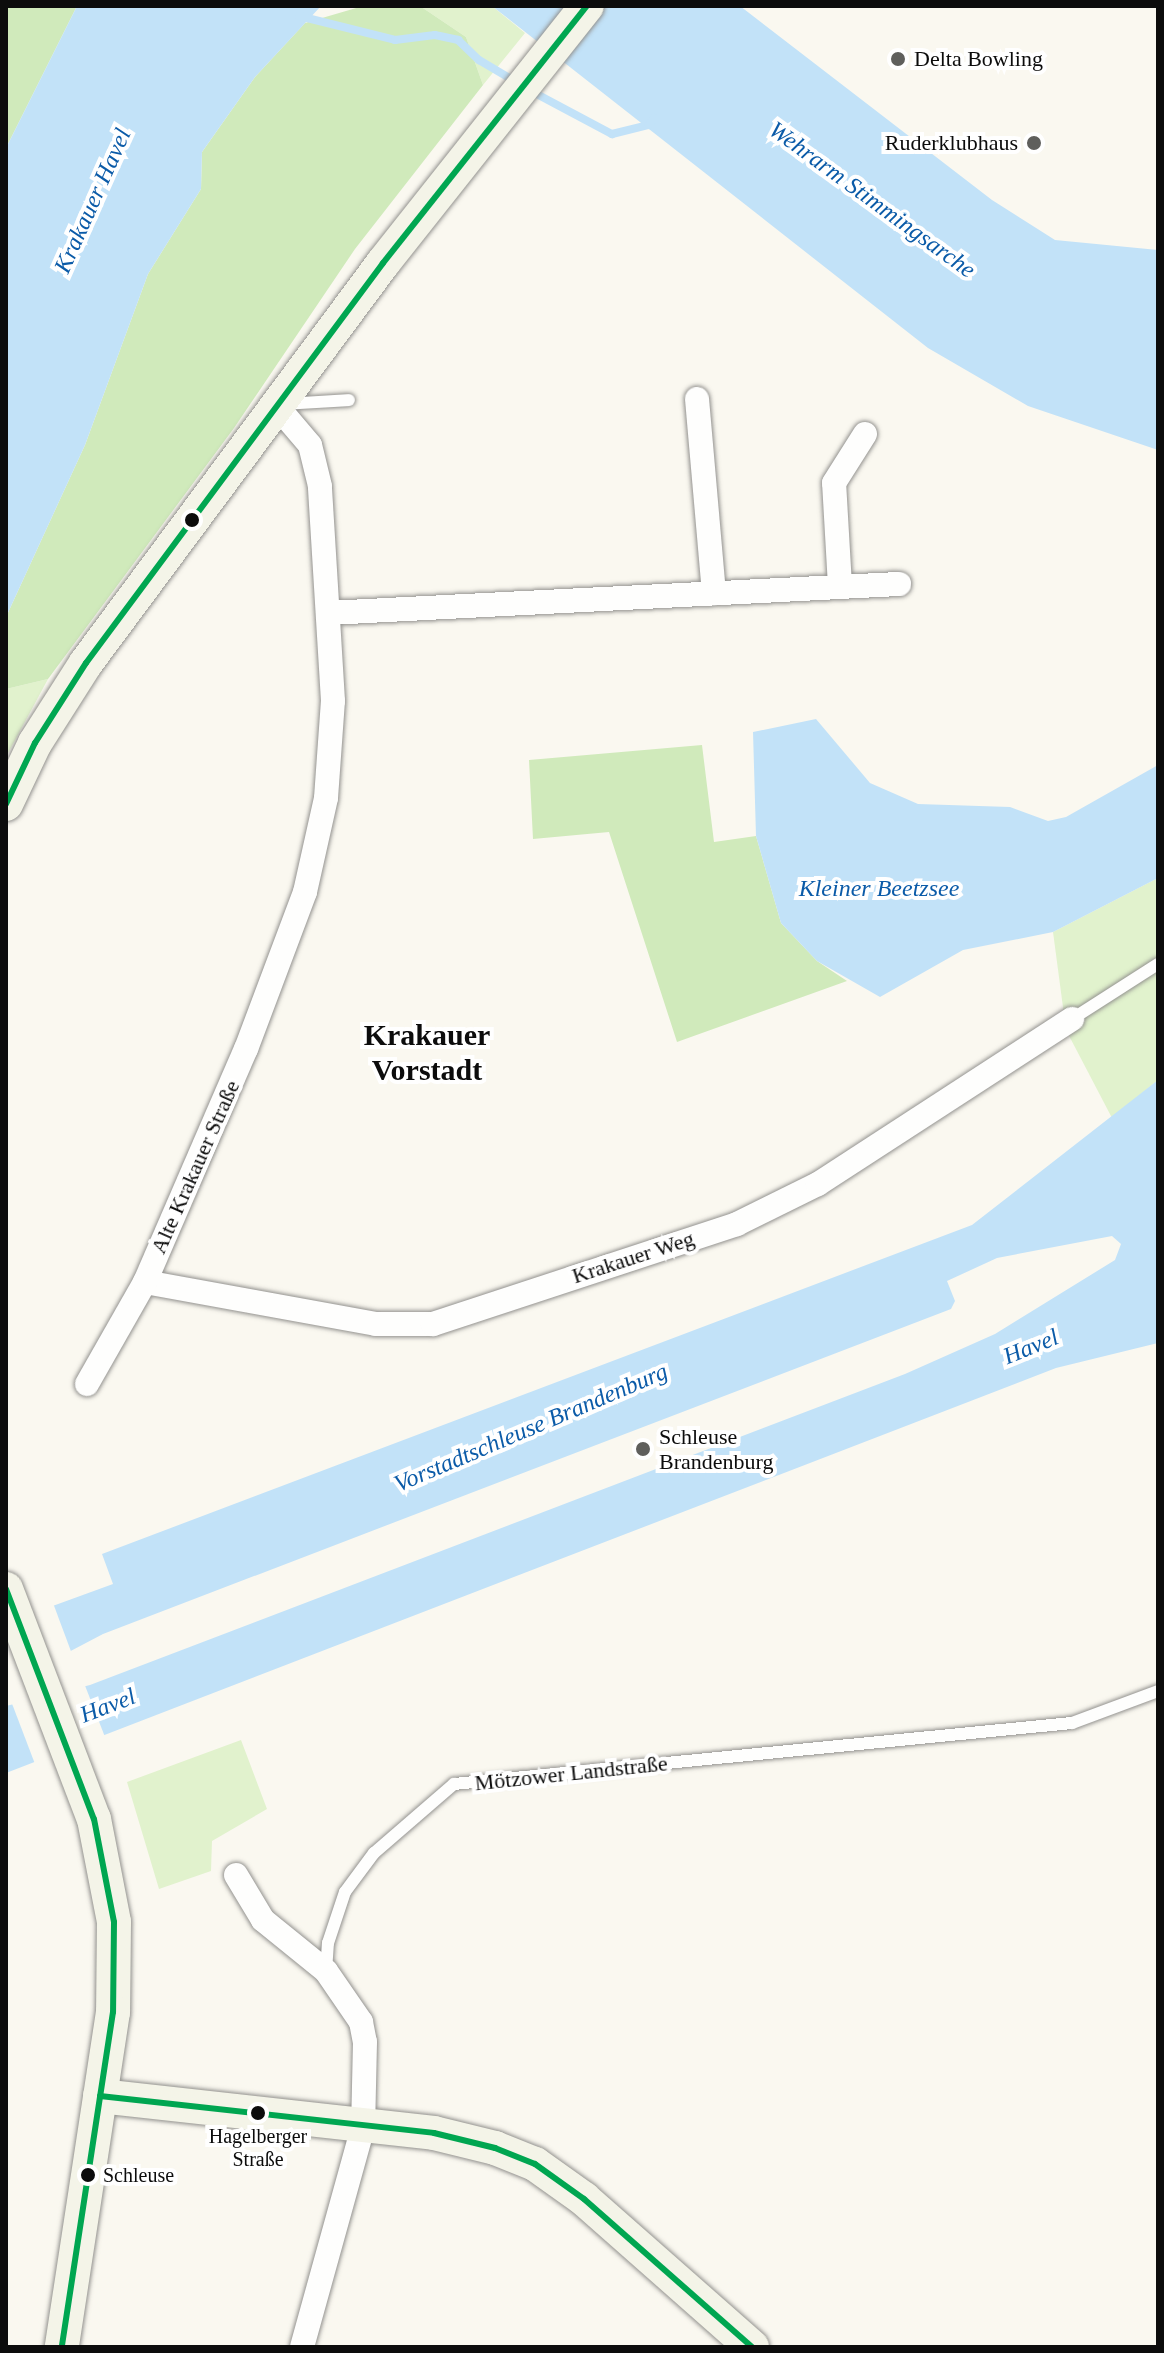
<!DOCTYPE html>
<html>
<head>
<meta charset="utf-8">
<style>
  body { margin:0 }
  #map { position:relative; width:1164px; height:2353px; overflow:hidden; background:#faf8f0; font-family:Georgia,serif }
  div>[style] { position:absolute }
  .green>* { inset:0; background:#e1f2cd }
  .forest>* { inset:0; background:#d0eabb }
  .water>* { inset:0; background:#c2e2f8 }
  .pier>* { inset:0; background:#faf8f0 }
  .stream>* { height:8px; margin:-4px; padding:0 4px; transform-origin:4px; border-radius:4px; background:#c2e2f8 }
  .roads { filter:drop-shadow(0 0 2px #93928f) drop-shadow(0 0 2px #93928f) }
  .lane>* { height:12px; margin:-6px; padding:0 6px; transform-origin:6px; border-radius:6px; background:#fefefd }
  .street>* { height:24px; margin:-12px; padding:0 12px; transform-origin:12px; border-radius:12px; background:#fefefd }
  .secondary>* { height:34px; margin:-17px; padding:0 17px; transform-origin:17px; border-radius:17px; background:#f4f4e8 }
  .bus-1>* { height:6px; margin:-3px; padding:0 3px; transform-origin:3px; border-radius:3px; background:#00a651 }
  .dots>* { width:22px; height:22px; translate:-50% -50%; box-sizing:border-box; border:4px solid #fff; border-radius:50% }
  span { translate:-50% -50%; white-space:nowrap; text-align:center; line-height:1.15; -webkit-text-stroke:8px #fff; paint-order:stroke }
  .bus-label { font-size:20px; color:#0c0c0c }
  .left { translate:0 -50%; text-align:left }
  .poi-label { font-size:22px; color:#0c0c0c }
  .right { translate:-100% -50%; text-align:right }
  .street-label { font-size:22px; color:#0c0c0c }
  .water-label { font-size:24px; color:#0b5ba8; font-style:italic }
  .district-label { font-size:30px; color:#0c0c0c; font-weight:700 }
  .frame { position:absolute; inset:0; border:8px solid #0c0c0c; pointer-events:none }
</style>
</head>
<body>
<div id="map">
  <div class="green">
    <div style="clip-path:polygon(420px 6px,492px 6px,525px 33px,483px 85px,466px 37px)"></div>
    <div style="clip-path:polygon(48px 679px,6px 757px,6px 689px)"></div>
    <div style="clip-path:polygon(1158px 878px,1158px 1080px,1112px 1118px,1066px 1030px,1053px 932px)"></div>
    <div style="clip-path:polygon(241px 1740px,267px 1809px,212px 1841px,211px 1871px,159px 1889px,127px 1782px)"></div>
  </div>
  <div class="forest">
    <div style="clip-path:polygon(6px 6px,77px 6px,6px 148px)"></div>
    <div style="clip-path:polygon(363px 6px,420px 6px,466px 37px,483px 85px,355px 249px,234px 428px,48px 679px,6px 689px,6px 617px,85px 445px,148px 274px,201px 189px,202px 152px,255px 77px,305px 23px)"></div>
    <div style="clip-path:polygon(702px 745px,714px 842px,756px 836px,781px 923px,817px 961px,847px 981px,677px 1042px,609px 832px,533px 839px,529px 760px)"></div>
  </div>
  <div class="water">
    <div style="clip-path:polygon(77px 6px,321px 6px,255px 77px,202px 152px,201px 189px,148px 274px,85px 445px,6px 617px,6px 148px)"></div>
    <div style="clip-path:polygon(492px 6px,740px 6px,992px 200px,1055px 240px,1158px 250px,1158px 450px,1028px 406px,928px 348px)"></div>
    <div style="clip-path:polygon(816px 719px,870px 783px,918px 804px,1010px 807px,1048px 821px,1066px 817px,1158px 765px,1158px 878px,1053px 932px,963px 950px,880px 997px,817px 961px,781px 923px,756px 836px,753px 732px)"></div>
    <div style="clip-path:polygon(1158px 1080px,1158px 1343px,1056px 1368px,6px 1773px,6px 1706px,90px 1685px,905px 1374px,995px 1334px,1115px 1260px,1121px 1244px,1112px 1236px,997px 1258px,947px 1281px,955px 1301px,951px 1309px,103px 1634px,6px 1685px,6px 1623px,113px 1584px,102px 1554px,972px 1225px)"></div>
  </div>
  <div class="pier">
    <div style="clip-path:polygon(53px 1603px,72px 1654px,6px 1689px,6px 1619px)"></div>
    <div style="clip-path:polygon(84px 1683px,105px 1737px,35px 1764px,11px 1701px)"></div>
  </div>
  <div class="stream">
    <div style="left:299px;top:16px;width:99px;rotate:14deg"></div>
    <div style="left:395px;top:40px;width:40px;rotate:-7.1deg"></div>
    <div style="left:435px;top:35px;width:24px;rotate:12deg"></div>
    <div style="left:458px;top:40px;width:29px;rotate:44deg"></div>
    <div style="left:479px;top:60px;width:43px;rotate:30.7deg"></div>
    <div style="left:531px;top:91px;width:92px;rotate:28deg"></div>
    <div style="left:612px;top:134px;width:38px;rotate:-14deg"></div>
    <div style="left:649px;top:125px;width:9px;rotate:-54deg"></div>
  </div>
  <div class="roads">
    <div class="lane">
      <div style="left:284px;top:404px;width:65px;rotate:-3.5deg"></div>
      <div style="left:1072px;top:1019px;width:102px;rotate:-32.6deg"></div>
      <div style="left:326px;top:1971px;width:28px;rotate:-86deg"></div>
      <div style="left:328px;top:1943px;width:54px;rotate:-71.6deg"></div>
      <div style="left:345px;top:1892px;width:49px;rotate:-53.4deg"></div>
      <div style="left:374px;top:1853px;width:106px;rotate:-40.8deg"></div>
      <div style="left:454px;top:1784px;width:621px;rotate:-5.64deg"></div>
      <div style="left:1072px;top:1723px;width:92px;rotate:-20.4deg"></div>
    </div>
    <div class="street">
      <div style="left:697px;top:399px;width:195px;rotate:85deg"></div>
      <div style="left:840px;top:586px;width:103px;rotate:-93.3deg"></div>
      <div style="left:834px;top:483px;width:58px;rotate:-57.7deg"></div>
      <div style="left:328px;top:613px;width:572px;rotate:-2.91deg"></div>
      <div style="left:145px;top:1282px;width:235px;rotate:10.3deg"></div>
      <div style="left:376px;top:1324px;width:57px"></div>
      <div style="left:433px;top:1324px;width:320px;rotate:-18.2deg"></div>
      <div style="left:737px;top:1224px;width:90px;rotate:-26.3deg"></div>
      <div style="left:818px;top:1184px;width:303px;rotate:-33deg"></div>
      <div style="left:87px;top:1384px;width:117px;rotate:-60.4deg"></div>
      <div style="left:145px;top:1282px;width:254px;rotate:-66.6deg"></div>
      <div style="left:246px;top:1049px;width:168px;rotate:-69.4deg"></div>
      <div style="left:305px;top:892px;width:96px;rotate:-77.4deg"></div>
      <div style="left:326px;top:798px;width:97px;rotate:-85.9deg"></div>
      <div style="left:333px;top:701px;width:215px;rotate:-93.5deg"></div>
      <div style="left:320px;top:486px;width:42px;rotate:-103.7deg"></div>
      <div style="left:310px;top:445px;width:52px;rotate:-130.4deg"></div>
      <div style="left:236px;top:1875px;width:52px;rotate:59deg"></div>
      <div style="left:263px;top:1920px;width:81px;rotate:39deg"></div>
      <div style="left:326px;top:1971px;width:62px;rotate:55.5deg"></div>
      <div style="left:361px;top:2022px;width:20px;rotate:79deg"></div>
      <div style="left:365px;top:2042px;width:85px;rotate:91.3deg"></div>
      <div style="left:363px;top:2127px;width:228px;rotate:105.5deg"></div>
    </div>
    <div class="secondary">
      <div style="left:6px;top:804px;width:68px;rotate:-64.6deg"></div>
      <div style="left:35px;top:743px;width:95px;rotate:-57.5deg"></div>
      <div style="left:86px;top:663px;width:498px;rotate:-53.4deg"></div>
      <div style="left:383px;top:263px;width:328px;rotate:-51.6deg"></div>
      <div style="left:6px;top:1589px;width:246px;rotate:69.1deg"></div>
      <div style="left:94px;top:1819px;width:105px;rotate:79deg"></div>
      <div style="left:114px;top:1922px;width:90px;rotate:90.6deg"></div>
      <div style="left:113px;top:2012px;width:339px;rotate:98.7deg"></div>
      <div style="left:100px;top:2096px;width:336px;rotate:6.3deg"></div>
      <div style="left:434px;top:2133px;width:63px;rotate:13.8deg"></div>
      <div style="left:495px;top:2148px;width:43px;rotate:21.8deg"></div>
      <div style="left:535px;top:2164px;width:60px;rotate:35.5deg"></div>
      <div style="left:584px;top:2199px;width:224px;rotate:41.4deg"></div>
    </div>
  </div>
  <div class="bus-1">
    <div style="left:6px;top:804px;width:68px;rotate:-64.6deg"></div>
    <div style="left:35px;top:743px;width:95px;rotate:-57.5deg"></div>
    <div style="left:86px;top:663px;width:498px;rotate:-53.4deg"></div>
    <div style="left:383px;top:263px;width:328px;rotate:-51.6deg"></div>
    <div style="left:6px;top:1589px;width:246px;rotate:69.1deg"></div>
    <div style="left:94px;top:1819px;width:105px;rotate:79deg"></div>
    <div style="left:114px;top:1922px;width:90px;rotate:90.6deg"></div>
    <div style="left:113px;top:2012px;width:339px;rotate:98.7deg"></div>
    <div style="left:100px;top:2096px;width:336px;rotate:6.3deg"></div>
    <div style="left:434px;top:2133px;width:63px;rotate:13.8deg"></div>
    <div style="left:495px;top:2148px;width:43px;rotate:21.8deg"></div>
    <div style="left:535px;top:2164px;width:60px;rotate:35.5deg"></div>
    <div style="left:584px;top:2199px;width:224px;rotate:41.4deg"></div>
  </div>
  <div class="dots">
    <div style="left:898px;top:59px;background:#5f5f5c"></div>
    <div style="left:1034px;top:143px;background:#5f5f5c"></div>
    <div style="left:192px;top:520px;background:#0c0c0c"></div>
    <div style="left:643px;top:1449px;background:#5f5f5c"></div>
    <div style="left:258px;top:2113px;background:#0c0c0c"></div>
    <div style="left:88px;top:2175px;background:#0c0c0c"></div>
  </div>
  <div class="bus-label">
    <span style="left:258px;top:2148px">Hagelberger<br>Straße</span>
    <span class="left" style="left:103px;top:2175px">Schleuse</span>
  </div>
  <div class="poi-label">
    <span class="left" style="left:914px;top:59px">Delta Bowling</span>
    <span class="right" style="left:1018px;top:143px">Ruderklubhaus</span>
    <span class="left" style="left:659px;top:1449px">Schleuse<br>Brandenburg</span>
  </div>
  <div class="street-label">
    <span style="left:195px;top:1167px;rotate:-66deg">Alte Krakauer Straße</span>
    <span style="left:633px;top:1257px;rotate:-18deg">Krakauer Weg</span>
    <span style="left:571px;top:1773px;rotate:-6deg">Mötzower Landstraße</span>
  </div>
  <div class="water-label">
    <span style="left:872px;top:200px;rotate:36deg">Wehrarm Stimmingsarche</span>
    <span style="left:93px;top:201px;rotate:-66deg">Krakauer Havel</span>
    <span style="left:879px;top:889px">Kleiner Beetzsee</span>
    <span style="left:1031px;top:1347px;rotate:-22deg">Havel</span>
    <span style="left:531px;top:1428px;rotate:-23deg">Vorstadtschleuse Brandenburg</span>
    <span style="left:108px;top:1706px;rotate:-21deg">Havel</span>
  </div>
  <div class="district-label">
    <span style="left:427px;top:1052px">Krakauer<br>Vorstadt</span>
  </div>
  <div class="frame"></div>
</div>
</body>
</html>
